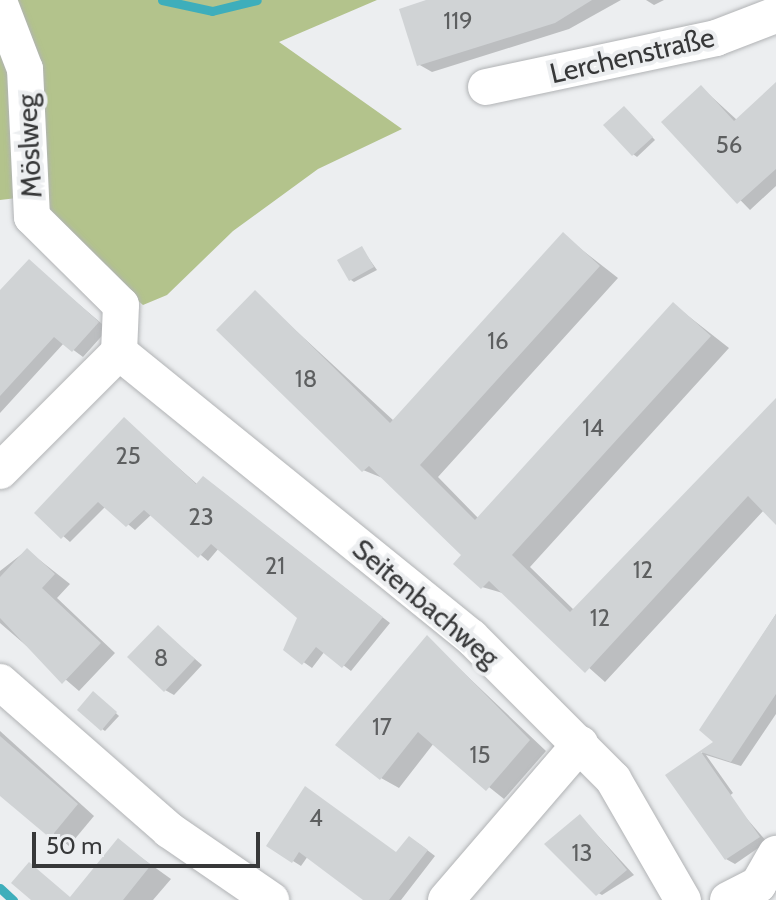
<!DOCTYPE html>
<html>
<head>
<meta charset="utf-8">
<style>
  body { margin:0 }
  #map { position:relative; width:776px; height:900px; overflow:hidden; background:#eceef0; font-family:Cabin,sans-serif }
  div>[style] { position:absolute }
  .green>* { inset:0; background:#b3c38c }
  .shadow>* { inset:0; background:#0003 }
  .stream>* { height:9px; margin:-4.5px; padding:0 4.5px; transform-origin:4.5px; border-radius:4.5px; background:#3eaebb }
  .building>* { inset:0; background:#d0d3d5 }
  .roads { filter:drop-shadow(0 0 2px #b1b3b5) drop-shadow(0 0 2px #b1b3b5) }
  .minor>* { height:36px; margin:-18px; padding:0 18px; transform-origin:18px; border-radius:18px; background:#fff }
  span { translate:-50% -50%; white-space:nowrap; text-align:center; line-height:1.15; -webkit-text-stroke:8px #eceef0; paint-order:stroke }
  .number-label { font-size:24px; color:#5d5f60 }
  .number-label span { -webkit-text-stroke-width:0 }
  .street-label { font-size:28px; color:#373839 }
  .scale { position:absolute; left:32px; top:832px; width:228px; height:36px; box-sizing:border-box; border:4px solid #373839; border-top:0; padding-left:10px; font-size:24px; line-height:28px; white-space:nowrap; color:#373839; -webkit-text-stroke:6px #eceef0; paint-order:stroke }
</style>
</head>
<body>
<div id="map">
  <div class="green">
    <div style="clip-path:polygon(0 0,377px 0,279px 42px,402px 129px,318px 169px,233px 231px,167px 295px,143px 305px,17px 198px,0 200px)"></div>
  </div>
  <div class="shadow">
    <div style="clip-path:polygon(433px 0,621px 0,569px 29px,432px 72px,418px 64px)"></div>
    <div style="clip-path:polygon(646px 0,664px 0,654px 5px)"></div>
    <div style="clip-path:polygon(776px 85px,776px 186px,750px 210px,664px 122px,701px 87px,737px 120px)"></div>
    <div style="clip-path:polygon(625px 108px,655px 140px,637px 157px,633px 154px)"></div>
    <div style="clip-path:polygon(563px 235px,618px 278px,438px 477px,479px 519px,673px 304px,729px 348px,530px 567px,575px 611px,776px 401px,776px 522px,764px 510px,605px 682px,506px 594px,482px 587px,464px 555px,385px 479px,363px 470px,255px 293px,394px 421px)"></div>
    <div style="clip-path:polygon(362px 249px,377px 270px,354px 282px,351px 280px)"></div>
    <div style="clip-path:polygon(29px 262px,108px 329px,83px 357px,64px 343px,0 413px,0 291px)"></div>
    <div style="clip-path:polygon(125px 420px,198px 485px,211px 483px,390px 623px,351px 671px,325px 651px,312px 668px,285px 649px,299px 618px,219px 548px,208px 561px,152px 514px,135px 530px,106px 506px,70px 542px,37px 513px)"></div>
    <div style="clip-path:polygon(27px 550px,70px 584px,57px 598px,115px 653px,79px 691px,0 623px,0 571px)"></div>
    <div style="clip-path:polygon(776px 614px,776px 714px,741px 766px,706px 755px,733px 793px,703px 818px,668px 776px,716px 743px,702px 730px)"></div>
    <div style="clip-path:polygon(158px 627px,202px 665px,174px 695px,165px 690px)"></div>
    <div style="clip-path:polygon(427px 638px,546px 751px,504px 799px,434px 743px,399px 788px,381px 778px)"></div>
    <div style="clip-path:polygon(97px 696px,119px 716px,105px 731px,102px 729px)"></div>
    <div style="clip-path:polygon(0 731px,94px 816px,69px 846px,0 790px)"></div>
    <div style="clip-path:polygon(741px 812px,767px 842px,735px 864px,726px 859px)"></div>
    <div style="clip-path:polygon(580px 816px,634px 875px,602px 895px,593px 890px)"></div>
    <div style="clip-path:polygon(118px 841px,171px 879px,153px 900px,79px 900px)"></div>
    <div style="clip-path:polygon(418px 843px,435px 856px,401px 900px,366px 900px,308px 856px,301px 866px,269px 846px,397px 853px)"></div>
  </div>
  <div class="stream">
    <div style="left:162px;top:0;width:51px;rotate:12.4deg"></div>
    <div style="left:212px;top:11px;width:46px;rotate:-13.7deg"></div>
    <div style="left:0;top:888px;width:18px;rotate:43deg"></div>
  </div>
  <div class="building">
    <div style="clip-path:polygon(426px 0,592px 0,555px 23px,417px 66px,399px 9px)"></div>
    <div style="clip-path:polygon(776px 82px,776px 169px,737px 204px,661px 122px,701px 85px,734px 121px)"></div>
    <div style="clip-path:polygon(624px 106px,653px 137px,632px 156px,603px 125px)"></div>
    <div style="clip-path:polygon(563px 232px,600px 266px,420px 465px,475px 520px,673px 302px,711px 336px,512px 555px,570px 612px,776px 398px,776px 525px,748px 496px,585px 673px,489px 581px,481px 589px,453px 564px,461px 555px,369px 466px,362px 472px,216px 330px,255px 290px,390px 423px)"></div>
    <div style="clip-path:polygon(362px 246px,374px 267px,349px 281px,337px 260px)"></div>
    <div style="clip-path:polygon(29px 259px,99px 322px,72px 352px,54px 337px,0 396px,0 290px)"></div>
    <div style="clip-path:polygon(124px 417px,196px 484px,203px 476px,383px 617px,342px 668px,316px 647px,302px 665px,283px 650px,297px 618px,211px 544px,198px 558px,144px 510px,126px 527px,98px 502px,61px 539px,34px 513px)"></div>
    <div style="clip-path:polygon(27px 548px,55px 574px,42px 588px,101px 643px,62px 684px,0 618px,0 577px)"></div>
    <div style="clip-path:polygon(776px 614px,776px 694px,731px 762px,701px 752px,760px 837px,725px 860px,665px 775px,713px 742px,699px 730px)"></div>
    <div style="clip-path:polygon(158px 625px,195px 659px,164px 692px,127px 657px)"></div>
    <div style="clip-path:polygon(427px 635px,530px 740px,486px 791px,418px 732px,380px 780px,335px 745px)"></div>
    <div style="clip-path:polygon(93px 691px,117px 712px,101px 731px,77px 710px)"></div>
    <div style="clip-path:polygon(0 736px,78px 804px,50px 838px,0 796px)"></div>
    <div style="clip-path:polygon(305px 786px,396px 852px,409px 836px,428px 850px,389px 900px,363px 900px,299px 852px,292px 863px,266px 846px)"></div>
    <div style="clip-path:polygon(580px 814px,627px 870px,596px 896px,544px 844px)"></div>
    <div style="clip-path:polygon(118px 838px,151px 865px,123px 900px,31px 900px,11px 883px,29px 862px,70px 897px)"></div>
  </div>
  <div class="roads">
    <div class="minor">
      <div style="left:0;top:4px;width:70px;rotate:69deg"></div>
      <div style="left:25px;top:69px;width:148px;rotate:87.3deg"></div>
      <div style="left:32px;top:217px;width:125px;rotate:44.7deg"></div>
      <div style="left:121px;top:305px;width:47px;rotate:92.4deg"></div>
      <div style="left:486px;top:87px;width:235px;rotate:-12deg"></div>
      <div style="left:716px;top:38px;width:64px;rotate:-21deg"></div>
      <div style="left:119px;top:352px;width:453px;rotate:39deg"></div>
      <div style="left:471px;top:637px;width:201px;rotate:45deg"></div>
      <div style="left:613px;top:779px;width:140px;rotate:60deg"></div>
      <div style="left:0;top:471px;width:168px;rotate:-45deg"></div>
      <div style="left:0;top:682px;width:225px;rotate:41.2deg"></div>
      <div style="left:169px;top:830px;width:124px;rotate:34.5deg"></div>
      <div style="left:446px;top:900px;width:206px;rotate:-49.3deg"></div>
      <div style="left:728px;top:900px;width:34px;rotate:-27deg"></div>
      <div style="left:758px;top:885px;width:36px;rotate:-60deg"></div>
    </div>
  </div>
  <div class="number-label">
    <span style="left:458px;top:21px">119</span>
    <span style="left:729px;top:145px">56</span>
    <span style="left:498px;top:341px">16</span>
    <span style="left:306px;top:379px">18</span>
    <span style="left:593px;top:428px">14</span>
    <span style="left:128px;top:456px">25</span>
    <span style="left:201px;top:517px">23</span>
    <span style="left:275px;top:566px">21</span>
    <span style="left:643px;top:570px">12</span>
    <span style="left:600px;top:618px">12</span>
    <span style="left:161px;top:658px">8</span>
    <span style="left:382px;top:727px">17</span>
    <span style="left:480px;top:755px">15</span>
    <span style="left:316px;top:818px">4</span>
    <span style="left:582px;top:853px">13</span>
  </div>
  <div class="street-label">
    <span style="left:632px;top:55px;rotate:-13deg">Lerchenstraße</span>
    <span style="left:29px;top:146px;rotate:-93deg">Möslweg</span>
    <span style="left:426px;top:603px;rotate:40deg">Seitenbachweg</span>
  </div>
  <div class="scale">50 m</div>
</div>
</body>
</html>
